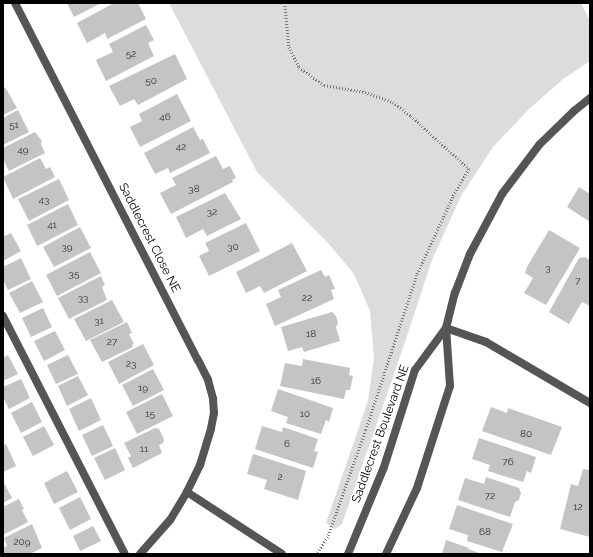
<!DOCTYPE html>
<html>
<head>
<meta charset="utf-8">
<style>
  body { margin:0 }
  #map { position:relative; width:593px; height:557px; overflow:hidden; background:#fff; font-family:Raleway,sans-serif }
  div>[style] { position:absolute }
  .green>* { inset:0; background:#dcdcdc }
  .building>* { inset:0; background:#c4c4c4 }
  .path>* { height:2.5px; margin-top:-1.25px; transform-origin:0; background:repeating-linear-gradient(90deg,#777 0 1px,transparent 0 3px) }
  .service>* { height:8px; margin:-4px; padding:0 4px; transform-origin:4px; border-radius:4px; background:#555 }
  .minor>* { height:8px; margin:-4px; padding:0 4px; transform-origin:4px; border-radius:4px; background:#555 }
  .tertiary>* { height:8px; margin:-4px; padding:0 4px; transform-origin:4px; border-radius:4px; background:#555 }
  span { translate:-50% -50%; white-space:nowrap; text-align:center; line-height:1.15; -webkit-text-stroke:3px #fff; paint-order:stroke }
  .number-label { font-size:10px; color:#313131 }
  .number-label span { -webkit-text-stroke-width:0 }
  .street-label { font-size:12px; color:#000 }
  .frame { position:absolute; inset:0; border:4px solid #000; pointer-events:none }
</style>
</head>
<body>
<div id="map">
  <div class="green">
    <div style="clip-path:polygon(169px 3px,581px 3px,590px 21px,590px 61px,563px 79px,528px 110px,493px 147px,461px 196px,432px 260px,404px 345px,342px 524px,335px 529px,326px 523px,368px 401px,374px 358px,370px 311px,354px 274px,328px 243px,257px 172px)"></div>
  </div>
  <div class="building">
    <div style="clip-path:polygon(67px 3px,101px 3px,74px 17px)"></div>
    <div style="clip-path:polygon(114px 3px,138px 3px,146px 19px,107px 39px,105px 33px,87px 43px,77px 23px)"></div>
    <div style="clip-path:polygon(146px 25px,154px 40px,148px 43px,154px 56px,106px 81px,96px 60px,113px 52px,109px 44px)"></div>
    <div style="clip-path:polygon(175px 54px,187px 79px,138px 105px,134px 99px,120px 106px,109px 86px)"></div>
    <div style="clip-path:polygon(5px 87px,17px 108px,3px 115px,3px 88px)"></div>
    <div style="clip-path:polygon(177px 94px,191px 121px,140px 147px,130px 127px,142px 121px,139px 114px)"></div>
    <div style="clip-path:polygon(18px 110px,29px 132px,3px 145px,3px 118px)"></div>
    <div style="clip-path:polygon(193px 127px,200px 140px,203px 139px,210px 153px,170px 173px,168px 168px,155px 174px,144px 153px)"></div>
    <div style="clip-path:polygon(35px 132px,42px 141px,41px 144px,45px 153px,9px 171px,3px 159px,3px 148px)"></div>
    <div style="clip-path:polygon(216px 156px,223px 169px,230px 166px,236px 178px,232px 180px,233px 182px,171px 214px,160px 193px,176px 185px,172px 178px)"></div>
    <div style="clip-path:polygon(40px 158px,46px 169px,50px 167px,55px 177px,13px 199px,3px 177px)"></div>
    <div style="clip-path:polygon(59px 179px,69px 200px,29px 221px,18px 199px)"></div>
    <div style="clip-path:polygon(579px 187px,590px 194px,590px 222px,567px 207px)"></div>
    <div style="clip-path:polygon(225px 193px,241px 219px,207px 236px,203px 229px,186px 238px,176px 217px)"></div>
    <div style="clip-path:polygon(68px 204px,78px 225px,37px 246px,27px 225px)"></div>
    <div style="clip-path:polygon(246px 223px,260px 251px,209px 276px,199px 256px,209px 251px,205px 243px)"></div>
    <div style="clip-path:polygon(80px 227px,91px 248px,54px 267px,43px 247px)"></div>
    <div style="clip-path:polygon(549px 230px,580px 248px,546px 305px,524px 293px,533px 278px,525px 273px,527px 267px)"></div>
    <div style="clip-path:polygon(11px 233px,21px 251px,3px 261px,3px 237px)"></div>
    <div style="clip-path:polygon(292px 243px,307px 271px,264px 293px,260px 286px,246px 293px,236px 272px)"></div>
    <div style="clip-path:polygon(90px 252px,101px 273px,57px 296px,46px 275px)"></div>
    <div style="clip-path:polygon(585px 257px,590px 260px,590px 306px,582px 302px,569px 324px,549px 312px,579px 258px)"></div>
    <div style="clip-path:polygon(21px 258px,31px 279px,8px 290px,3px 280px,3px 267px)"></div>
    <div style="clip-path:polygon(321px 270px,325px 277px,329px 275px,335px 289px,331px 290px,334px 299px,275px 326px,266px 304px,281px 297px,278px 290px)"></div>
    <div style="clip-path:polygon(101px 276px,105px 285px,102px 287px,107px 300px,69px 319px,58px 298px)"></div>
    <div style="clip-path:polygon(32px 281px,43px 302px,20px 313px,9px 293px)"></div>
    <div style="clip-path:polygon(112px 300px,124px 322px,86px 341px,74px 319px)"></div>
    <div style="clip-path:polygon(43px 308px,52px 327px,31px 337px,22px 318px)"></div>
    <div style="clip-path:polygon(332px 312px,336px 316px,338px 323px,336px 327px,340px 341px,304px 352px,302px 347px,288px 351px,281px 327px)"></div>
    <div style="clip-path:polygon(127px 322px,132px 333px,129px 334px,134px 344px,132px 345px,133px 347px,102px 362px,90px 340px)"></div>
    <div style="clip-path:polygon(55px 331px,65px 350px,44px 361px,34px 341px)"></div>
    <div style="clip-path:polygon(143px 344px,154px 365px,119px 384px,108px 362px)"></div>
    <div style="clip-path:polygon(8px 355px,18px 374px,3px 381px,3px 358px)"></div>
    <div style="clip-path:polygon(68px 355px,78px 374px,56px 384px,47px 365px)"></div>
    <div style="clip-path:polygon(303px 359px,350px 368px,349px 375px,353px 376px,350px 390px,346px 390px,344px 399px,280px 386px,285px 363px,302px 366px)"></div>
    <div style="clip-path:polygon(153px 369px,164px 390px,133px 406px,122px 385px)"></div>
    <div style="clip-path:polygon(78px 376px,88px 395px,67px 406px,58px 386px)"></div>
    <div style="clip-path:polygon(21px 379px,30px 398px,9px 409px,3px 397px,3px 387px)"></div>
    <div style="clip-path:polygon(278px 389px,333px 408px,329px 422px,326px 420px,321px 434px,286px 423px,288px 417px,271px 411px)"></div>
    <div style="clip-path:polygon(162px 394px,173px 416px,137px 434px,126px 412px)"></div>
    <div style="clip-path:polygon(91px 398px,101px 420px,79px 431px,69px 409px)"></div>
    <div style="clip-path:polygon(32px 402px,42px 422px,21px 433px,11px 413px)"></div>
    <div style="clip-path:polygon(491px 407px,507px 413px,508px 408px,562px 427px,551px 455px,482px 431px)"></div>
    <div style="clip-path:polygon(103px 425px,113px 446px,92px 456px,82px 435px)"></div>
    <div style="clip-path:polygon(44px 426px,54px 445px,33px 456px,23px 437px)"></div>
    <div style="clip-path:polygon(262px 426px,282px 432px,283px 427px,318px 439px,314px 451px,318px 452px,313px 468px,255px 449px)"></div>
    <div style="clip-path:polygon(155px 428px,159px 429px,164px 439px,163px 443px,159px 445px,162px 453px,133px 468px,128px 458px,131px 456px,124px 443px)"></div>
    <div style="clip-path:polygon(479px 438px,536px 457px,531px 473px,527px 471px,523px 482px,488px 471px,490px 465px,472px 459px)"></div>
    <div style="clip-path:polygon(6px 444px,16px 466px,3px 472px,3px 446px)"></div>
    <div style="clip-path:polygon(115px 448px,125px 470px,105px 480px,94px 458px)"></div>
    <div style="clip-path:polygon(253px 454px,306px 471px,298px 500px,264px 489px,267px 480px,247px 474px)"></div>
    <div style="clip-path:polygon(583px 469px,590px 470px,590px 537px,560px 529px,571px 484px,578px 486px)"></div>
    <div style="clip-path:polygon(67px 471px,78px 492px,54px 504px,44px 483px)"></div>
    <div style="clip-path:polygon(486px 477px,519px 488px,521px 493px,519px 500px,515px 502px,510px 517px,458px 500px,465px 478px,484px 484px)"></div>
    <div style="clip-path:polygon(3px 481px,12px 498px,3px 503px)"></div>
    <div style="clip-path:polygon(80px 497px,91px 519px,70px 530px,59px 508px)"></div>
    <div style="clip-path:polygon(19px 499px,24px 509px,22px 510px,28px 522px,3px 535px,3px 507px)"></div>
    <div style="clip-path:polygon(457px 505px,513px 524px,502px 552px,467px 541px,468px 535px,449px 529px)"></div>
    <div style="clip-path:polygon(32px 524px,42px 548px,30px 554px,3px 554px,3px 548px,7px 546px,4px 538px)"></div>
    <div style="clip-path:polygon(93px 526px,101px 541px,80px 551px,73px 536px)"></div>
    <div style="clip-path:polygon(446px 540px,469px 548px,468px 549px,482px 554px,442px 554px)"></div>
  </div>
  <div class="path">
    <div style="left:285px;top:3px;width:44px;rotate:84.8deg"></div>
    <div style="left:289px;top:47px;width:22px;rotate:63deg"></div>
    <div style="left:299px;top:67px;width:31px;rotate:36deg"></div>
    <div style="left:324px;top:85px;width:42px;rotate:9.7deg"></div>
    <div style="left:365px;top:92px;width:30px;rotate:20deg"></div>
    <div style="left:393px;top:102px;width:23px;rotate:38deg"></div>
    <div style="left:411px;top:116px;width:79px;rotate:42.4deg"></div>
    <div style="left:469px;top:169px;width:32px;rotate:120deg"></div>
    <div style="left:453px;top:197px;width:86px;rotate:114.8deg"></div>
    <div style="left:417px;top:275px;width:163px;rotate:108.2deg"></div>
    <div style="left:366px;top:430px;width:114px;rotate:109.6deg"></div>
    <div style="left:328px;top:537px;width:20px;rotate:123deg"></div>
  </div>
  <div class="service">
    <div style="left:3px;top:316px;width:267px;rotate:62.9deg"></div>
  </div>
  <div class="minor">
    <div style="left:15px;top:3px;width:401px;rotate:62.9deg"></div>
    <div style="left:198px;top:360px;width:22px;rotate:63deg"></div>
    <div style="left:208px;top:380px;width:20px;rotate:75deg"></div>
    <div style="left:213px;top:399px;width:14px;rotate:86deg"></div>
    <div style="left:214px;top:413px;width:16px;rotate:101deg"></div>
    <div style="left:211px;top:429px;width:38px;rotate:107deg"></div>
    <div style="left:200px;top:465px;width:30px;rotate:116deg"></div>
    <div style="left:187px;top:492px;width:33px;rotate:121deg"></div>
    <div style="left:170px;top:520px;width:45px;rotate:131.4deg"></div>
    <div style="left:446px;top:328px;width:42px;rotate:19.3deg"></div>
    <div style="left:486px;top:342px;width:121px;rotate:30.4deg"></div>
    <div style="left:187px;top:492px;width:113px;rotate:33.1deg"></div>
  </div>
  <div class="tertiary">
    <div style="left:348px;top:554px;width:94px;rotate:-67.5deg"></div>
    <div style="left:384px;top:467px;width:102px;rotate:-72.3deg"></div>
    <div style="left:415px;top:370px;width:52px;rotate:-53.6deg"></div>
    <div style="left:386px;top:554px;width:73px;rotate:-64.8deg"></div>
    <div style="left:417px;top:488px;width:107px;rotate:-72.1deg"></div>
    <div style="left:450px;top:386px;width:58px;rotate:-93.9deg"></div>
    <div style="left:446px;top:328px;width:36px;rotate:-76deg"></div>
    <div style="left:455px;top:293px;width:42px;rotate:-69deg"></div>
    <div style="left:470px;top:254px;width:68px;rotate:-61.9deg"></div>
    <div style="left:502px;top:194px;width:61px;rotate:-52.9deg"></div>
    <div style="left:539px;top:145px;width:49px;rotate:-44.2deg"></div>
    <div style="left:574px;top:111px;width:21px;rotate:-39deg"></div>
  </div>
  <div class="number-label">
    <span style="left:131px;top:54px">52</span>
    <span style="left:151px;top:81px">50</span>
    <span style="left:165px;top:117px">46</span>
    <span style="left:14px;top:125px">51</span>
    <span style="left:181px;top:147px">42</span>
    <span style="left:23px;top:150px">49</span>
    <span style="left:194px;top:189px">38</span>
    <span style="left:44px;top:200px">43</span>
    <span style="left:212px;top:212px">32</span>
    <span style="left:52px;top:225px">41</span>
    <span style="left:67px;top:247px">39</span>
    <span style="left:233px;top:247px">30</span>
    <span style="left:548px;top:268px">3</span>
    <span style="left:74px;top:274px">35</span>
    <span style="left:578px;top:281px">7</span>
    <span style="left:83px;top:298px">33</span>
    <span style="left:307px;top:298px">22</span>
    <span style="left:99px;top:321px">31</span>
    <span style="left:311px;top:334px">18</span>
    <span style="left:112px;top:342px">27</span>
    <span style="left:131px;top:364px">23</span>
    <span style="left:316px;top:381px">16</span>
    <span style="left:143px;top:388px">19</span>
    <span style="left:150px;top:414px">15</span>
    <span style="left:305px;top:414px">10</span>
    <span style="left:526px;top:434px">80</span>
    <span style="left:287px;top:444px">6</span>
    <span style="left:144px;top:449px">11</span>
    <span style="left:508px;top:462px">76</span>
    <span style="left:280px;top:477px">2</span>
    <span style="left:490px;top:496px">72</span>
    <span style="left:578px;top:507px">12</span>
    <span style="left:485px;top:532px">68</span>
    <span style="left:22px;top:542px">209</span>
  </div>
  <div class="street-label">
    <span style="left:149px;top:238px;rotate:63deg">Saddlecrest Close NE</span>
    <span style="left:381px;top:434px;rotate:-70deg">Saddlecrest Boulevard NE</span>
  </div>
  <div class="frame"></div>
</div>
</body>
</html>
